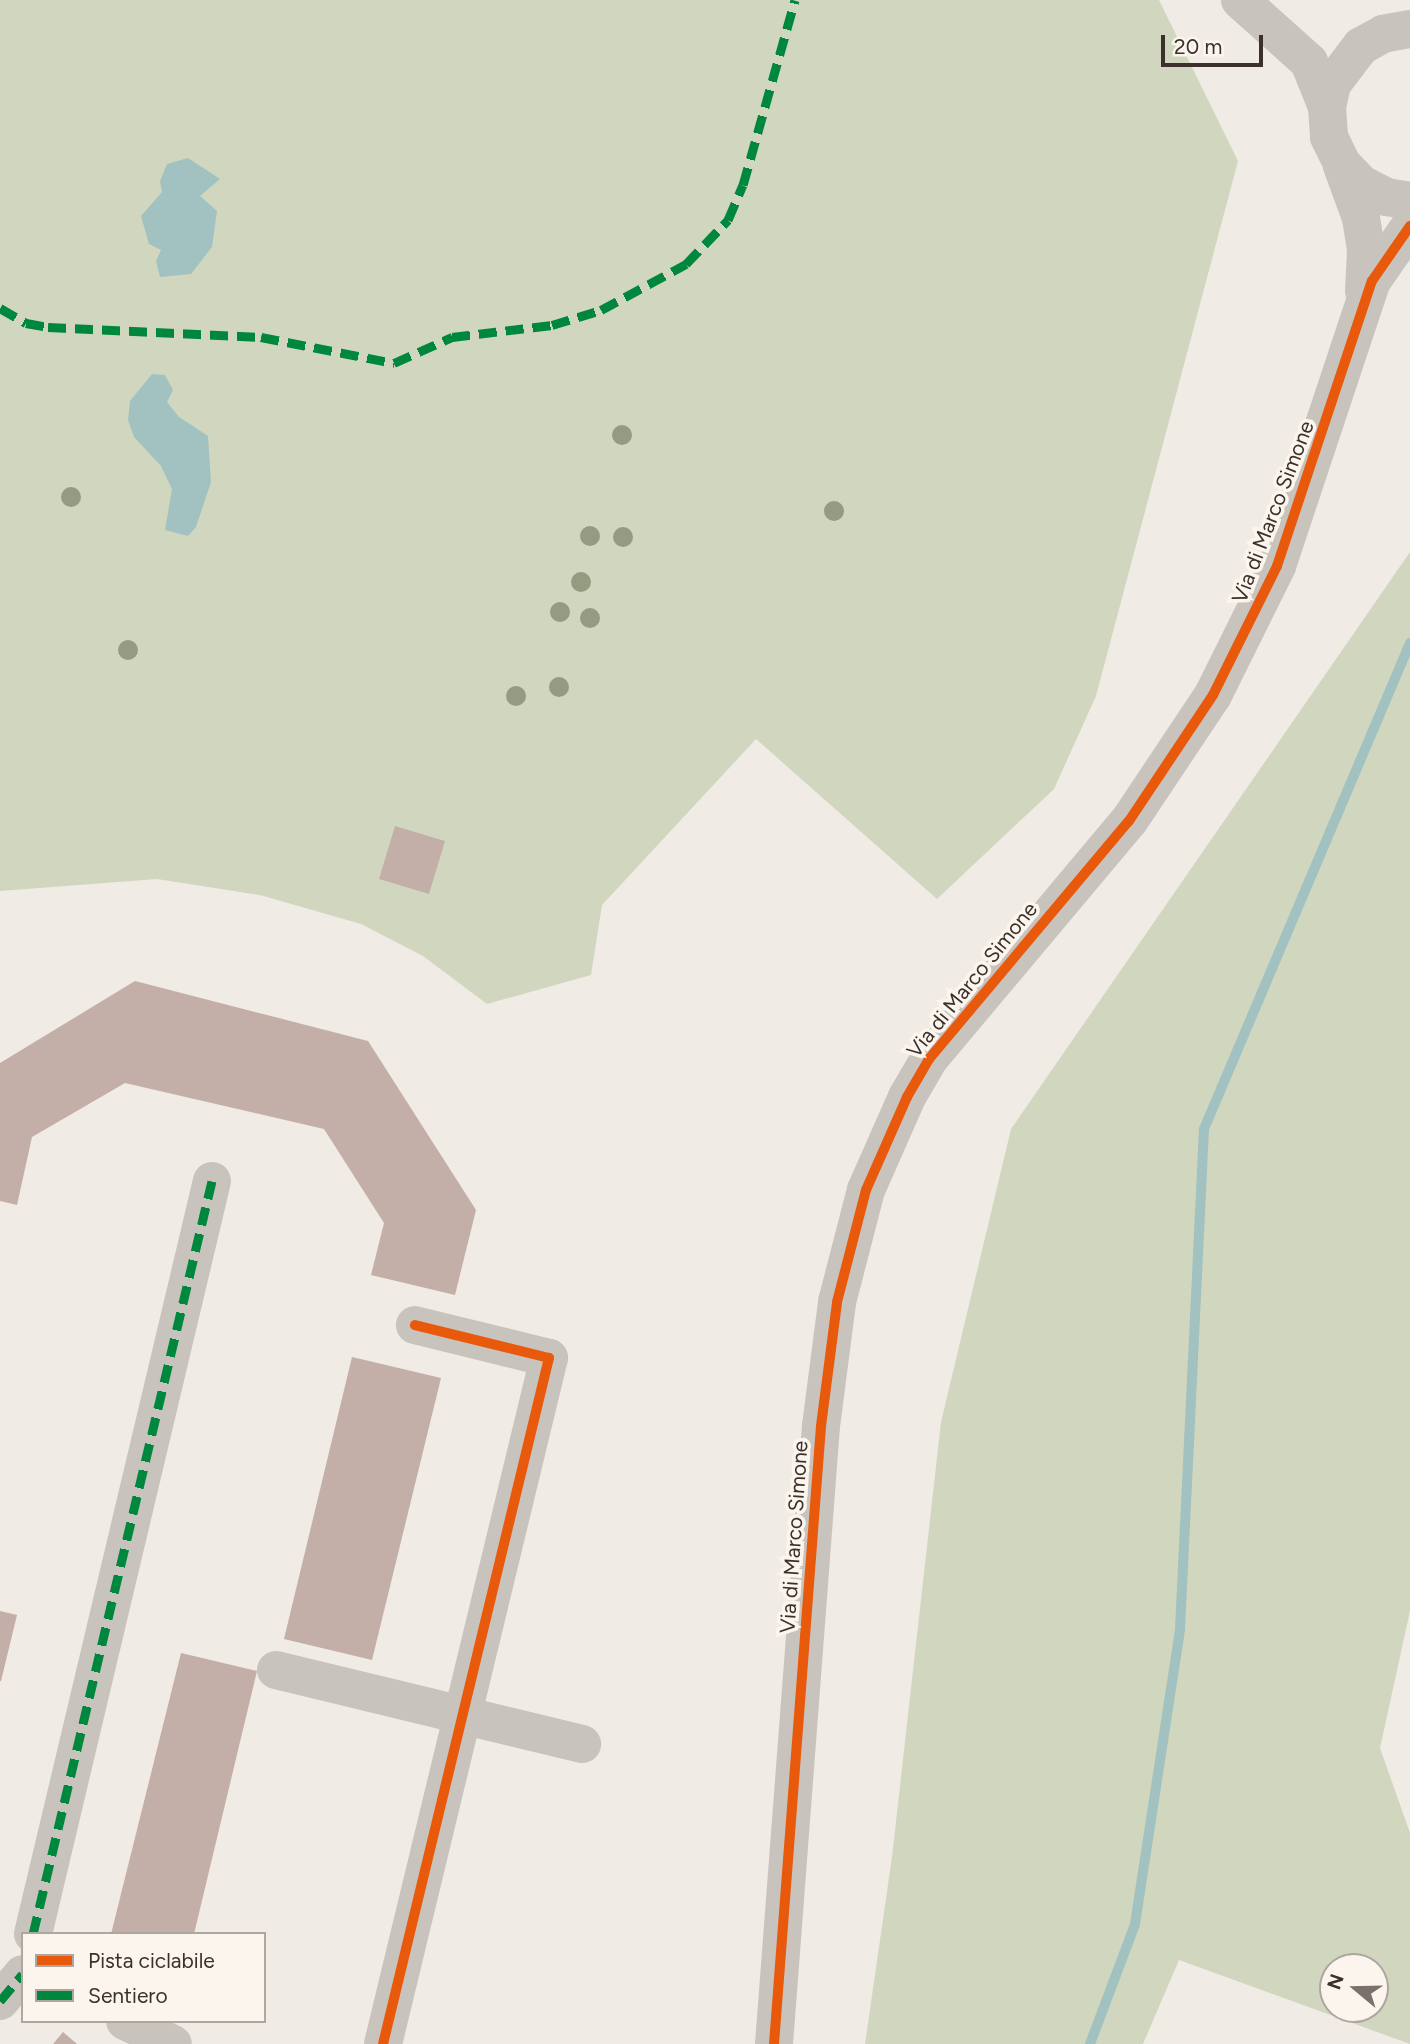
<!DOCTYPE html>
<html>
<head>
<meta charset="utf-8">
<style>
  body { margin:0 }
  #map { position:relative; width:1410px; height:2044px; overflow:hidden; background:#f0ebe5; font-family:Figtree,sans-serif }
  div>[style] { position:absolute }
  .green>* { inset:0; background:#d1d6bf }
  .water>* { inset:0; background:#a1c2c1 }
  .stream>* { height:10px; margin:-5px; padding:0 5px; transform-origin:5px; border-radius:5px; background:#a1c2c1 }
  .building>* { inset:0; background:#c3afa7 }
  .minor>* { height:38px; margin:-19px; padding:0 19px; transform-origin:19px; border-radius:19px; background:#c9c3be }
  .quiet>* { height:9px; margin-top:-4.5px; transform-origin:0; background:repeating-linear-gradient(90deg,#00873e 0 18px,transparent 0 27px) }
  .cycleway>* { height:10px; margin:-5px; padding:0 5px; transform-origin:5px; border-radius:5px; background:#e8590c }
  .trees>* { width:20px; height:20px; margin:-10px; border-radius:50%; background:#959b80 }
  span { translate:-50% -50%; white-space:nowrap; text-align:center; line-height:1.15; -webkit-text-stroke:7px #fbf5ee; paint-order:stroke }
  .street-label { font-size:21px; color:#3b302b }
  .legend { position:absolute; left:21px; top:1932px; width:245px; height:91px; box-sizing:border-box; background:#fbf5ee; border:2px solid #aea6a0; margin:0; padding:9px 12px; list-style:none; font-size:21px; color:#3b302b }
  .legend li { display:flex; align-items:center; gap:14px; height:35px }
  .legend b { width:35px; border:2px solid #aea6a0 }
  .north { position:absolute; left:1319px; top:1953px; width:70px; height:70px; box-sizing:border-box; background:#fbf5ee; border:2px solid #aea6a0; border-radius:50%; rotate:289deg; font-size:19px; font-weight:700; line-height:28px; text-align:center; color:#3b302b }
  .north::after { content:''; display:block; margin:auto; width:24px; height:32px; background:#7a716c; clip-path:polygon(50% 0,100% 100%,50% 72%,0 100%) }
  .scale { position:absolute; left:1161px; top:35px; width:102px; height:32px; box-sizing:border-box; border:4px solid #3b302b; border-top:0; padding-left:9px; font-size:21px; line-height:24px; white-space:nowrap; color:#3b302b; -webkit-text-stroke:5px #fbf5ee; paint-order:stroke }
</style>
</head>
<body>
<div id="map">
  <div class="green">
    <div style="clip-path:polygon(0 0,1159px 0,1238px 161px,1096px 696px,1054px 789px,937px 899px,756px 739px,602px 905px,591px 975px,487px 1004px,423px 956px,361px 924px,260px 895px,157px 879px,0 891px)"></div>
    <div style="clip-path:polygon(evenodd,1410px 552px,1410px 1611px,1380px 1748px,1410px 1833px,1410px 2044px,1179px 1960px,1143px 2044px,865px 2044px,892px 1857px,941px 1422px,1011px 1129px,1410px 552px,1375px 1967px,1375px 2009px,1333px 2009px,1333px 1967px,1375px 1967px)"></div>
  </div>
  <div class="water">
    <div style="clip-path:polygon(188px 158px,220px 179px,200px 196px,217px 211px,212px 247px,191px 274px,160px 277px,156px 261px,161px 250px,149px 244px,141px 216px,162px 192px,160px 181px,167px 164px)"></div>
    <div style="clip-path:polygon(152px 374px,165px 375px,173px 390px,167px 402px,179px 417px,208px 436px,211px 482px,196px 527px,188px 536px,165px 530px,172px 489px,161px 466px,134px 437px,128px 420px,130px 401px)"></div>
  </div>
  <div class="stream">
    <div style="left:1090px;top:2044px;width:128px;rotate:-69.4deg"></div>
    <div style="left:1135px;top:1924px;width:298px;rotate:-81.3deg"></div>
    <div style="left:1180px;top:1629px;width:501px;rotate:-87.25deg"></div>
    <div style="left:1204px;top:1129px;width:528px;rotate:-67.03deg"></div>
  </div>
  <div class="building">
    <div style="clip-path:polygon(395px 826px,445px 841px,429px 894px,379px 879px)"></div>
    <div style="clip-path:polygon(135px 981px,368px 1041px,476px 1210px,455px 1295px,371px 1275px,384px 1223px,324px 1129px,125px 1083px,32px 1137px,17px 1205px,0 1201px,0 1063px)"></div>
    <div style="clip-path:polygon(352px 1357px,441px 1378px,372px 1660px,284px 1639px)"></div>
    <div style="clip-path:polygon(0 1611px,17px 1615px,1px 1681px,0 1681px)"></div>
    <div style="clip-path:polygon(181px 1653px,257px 1671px,194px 1934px,111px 1934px)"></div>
    <div style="clip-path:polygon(63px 2032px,77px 2044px,53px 2044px)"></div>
  </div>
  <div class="minor">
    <div style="left:1240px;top:0;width:93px;rotate:41.9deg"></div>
    <div style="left:1309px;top:62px;width:48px;rotate:68.2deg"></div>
    <div style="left:1410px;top:29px;width:27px;rotate:170deg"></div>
    <div style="left:1383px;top:34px;width:25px;rotate:151deg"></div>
    <div style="left:1361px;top:46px;width:48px;rotate:127.3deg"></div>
    <div style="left:1332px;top:84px;width:24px;rotate:102deg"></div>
    <div style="left:1327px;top:107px;width:30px;rotate:86deg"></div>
    <div style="left:1329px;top:137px;width:30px;rotate:64deg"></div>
    <div style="left:1342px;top:164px;width:28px;rotate:46deg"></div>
    <div style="left:1361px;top:184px;width:28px;rotate:27deg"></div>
    <div style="left:1386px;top:197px;width:24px;rotate:9deg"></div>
    <div style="left:1342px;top:166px;width:55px;rotate:69.9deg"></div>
    <div style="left:1361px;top:218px;width:32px;rotate:81deg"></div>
    <div style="left:1366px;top:250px;width:41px;rotate:92.8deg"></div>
    <div style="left:276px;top:1670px;width:315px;rotate:13.6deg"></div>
    <div style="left:33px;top:1934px;width:774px;rotate:-76.63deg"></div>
    <div style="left:0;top:2001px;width:35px;rotate:-50deg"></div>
    <div style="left:125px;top:2021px;width:53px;rotate:25.6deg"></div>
    <div style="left:383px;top:2044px;width:706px;rotate:-76.4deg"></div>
    <div style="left:549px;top:1358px;width:138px;rotate:-166.2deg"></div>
    <div style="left:774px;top:2044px;width:620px;rotate:-85.65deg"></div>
    <div style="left:821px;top:1426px;width:125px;rotate:-82.6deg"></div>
    <div style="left:837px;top:1302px;width:116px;rotate:-75.5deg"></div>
    <div style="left:866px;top:1190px;width:102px;rotate:-66.2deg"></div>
    <div style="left:907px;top:1097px;width:44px;rotate:-59.9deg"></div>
    <div style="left:929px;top:1059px;width:311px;rotate:-50deg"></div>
    <div style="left:1129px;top:821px;width:151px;rotate:-56.3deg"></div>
    <div style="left:1213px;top:695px;width:144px;rotate:-63.6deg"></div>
    <div style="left:1277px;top:566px;width:300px;rotate:-71.6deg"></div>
    <div style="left:1372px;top:281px;width:67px;rotate:-55.4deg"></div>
  </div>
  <div class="quiet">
    <div style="left:0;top:308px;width:30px;rotate:30deg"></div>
    <div style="left:26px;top:323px;width:22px;rotate:10deg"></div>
    <div style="left:48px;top:327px;width:213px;rotate:2.7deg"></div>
    <div style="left:261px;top:337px;width:136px;rotate:11.1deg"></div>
    <div style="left:394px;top:363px;width:64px;rotate:-24.1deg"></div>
    <div style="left:452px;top:337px;width:101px;rotate:-6.8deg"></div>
    <div style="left:552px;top:325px;width:51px;rotate:-17deg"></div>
    <div style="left:601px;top:310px;width:97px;rotate:-28.4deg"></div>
    <div style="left:686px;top:264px;width:61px;rotate:-46.3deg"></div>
    <div style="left:728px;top:220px;width:38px;rotate:-67deg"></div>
    <div style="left:743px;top:185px;width:192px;rotate:-74.3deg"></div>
    <div style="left:33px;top:1934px;width:774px;rotate:-76.63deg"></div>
    <div style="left:0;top:2001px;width:35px;rotate:-50deg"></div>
  </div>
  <div class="cycleway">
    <div style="left:383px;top:2044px;width:706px;rotate:-76.4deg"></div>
    <div style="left:549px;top:1358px;width:138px;rotate:-166.2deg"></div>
    <div style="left:774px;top:2044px;width:620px;rotate:-85.65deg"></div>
    <div style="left:821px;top:1426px;width:125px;rotate:-82.6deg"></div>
    <div style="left:837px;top:1302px;width:116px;rotate:-75.5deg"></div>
    <div style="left:866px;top:1190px;width:102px;rotate:-66.2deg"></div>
    <div style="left:907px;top:1097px;width:44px;rotate:-59.9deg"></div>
    <div style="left:929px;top:1059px;width:311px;rotate:-50deg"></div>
    <div style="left:1129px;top:821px;width:151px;rotate:-56.3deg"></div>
    <div style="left:1213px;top:695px;width:144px;rotate:-63.6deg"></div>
    <div style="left:1277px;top:566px;width:300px;rotate:-71.6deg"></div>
    <div style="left:1372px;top:281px;width:67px;rotate:-55.4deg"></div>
  </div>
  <div class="trees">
    <div style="left:622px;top:435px"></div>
    <div style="left:71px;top:497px"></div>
    <div style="left:834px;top:511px"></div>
    <div style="left:590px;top:536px"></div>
    <div style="left:623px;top:537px"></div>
    <div style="left:581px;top:582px"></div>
    <div style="left:560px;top:612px"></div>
    <div style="left:590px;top:618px"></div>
    <div style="left:128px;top:650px"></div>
    <div style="left:559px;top:687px"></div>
    <div style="left:516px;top:696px"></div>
  </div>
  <div class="street-label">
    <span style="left:1273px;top:512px;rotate:-69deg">Via di Marco Simone</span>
    <span style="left:972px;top:980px;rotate:-51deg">Via di Marco Simone</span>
    <span style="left:794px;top:1537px;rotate:-86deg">Via di Marco Simone</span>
  </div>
  <ul class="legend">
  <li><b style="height:9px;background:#e8590c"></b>Pista ciclabile</li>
  <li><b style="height:9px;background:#00873e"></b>Sentiero</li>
  </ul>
  <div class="north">N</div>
  <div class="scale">20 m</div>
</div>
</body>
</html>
